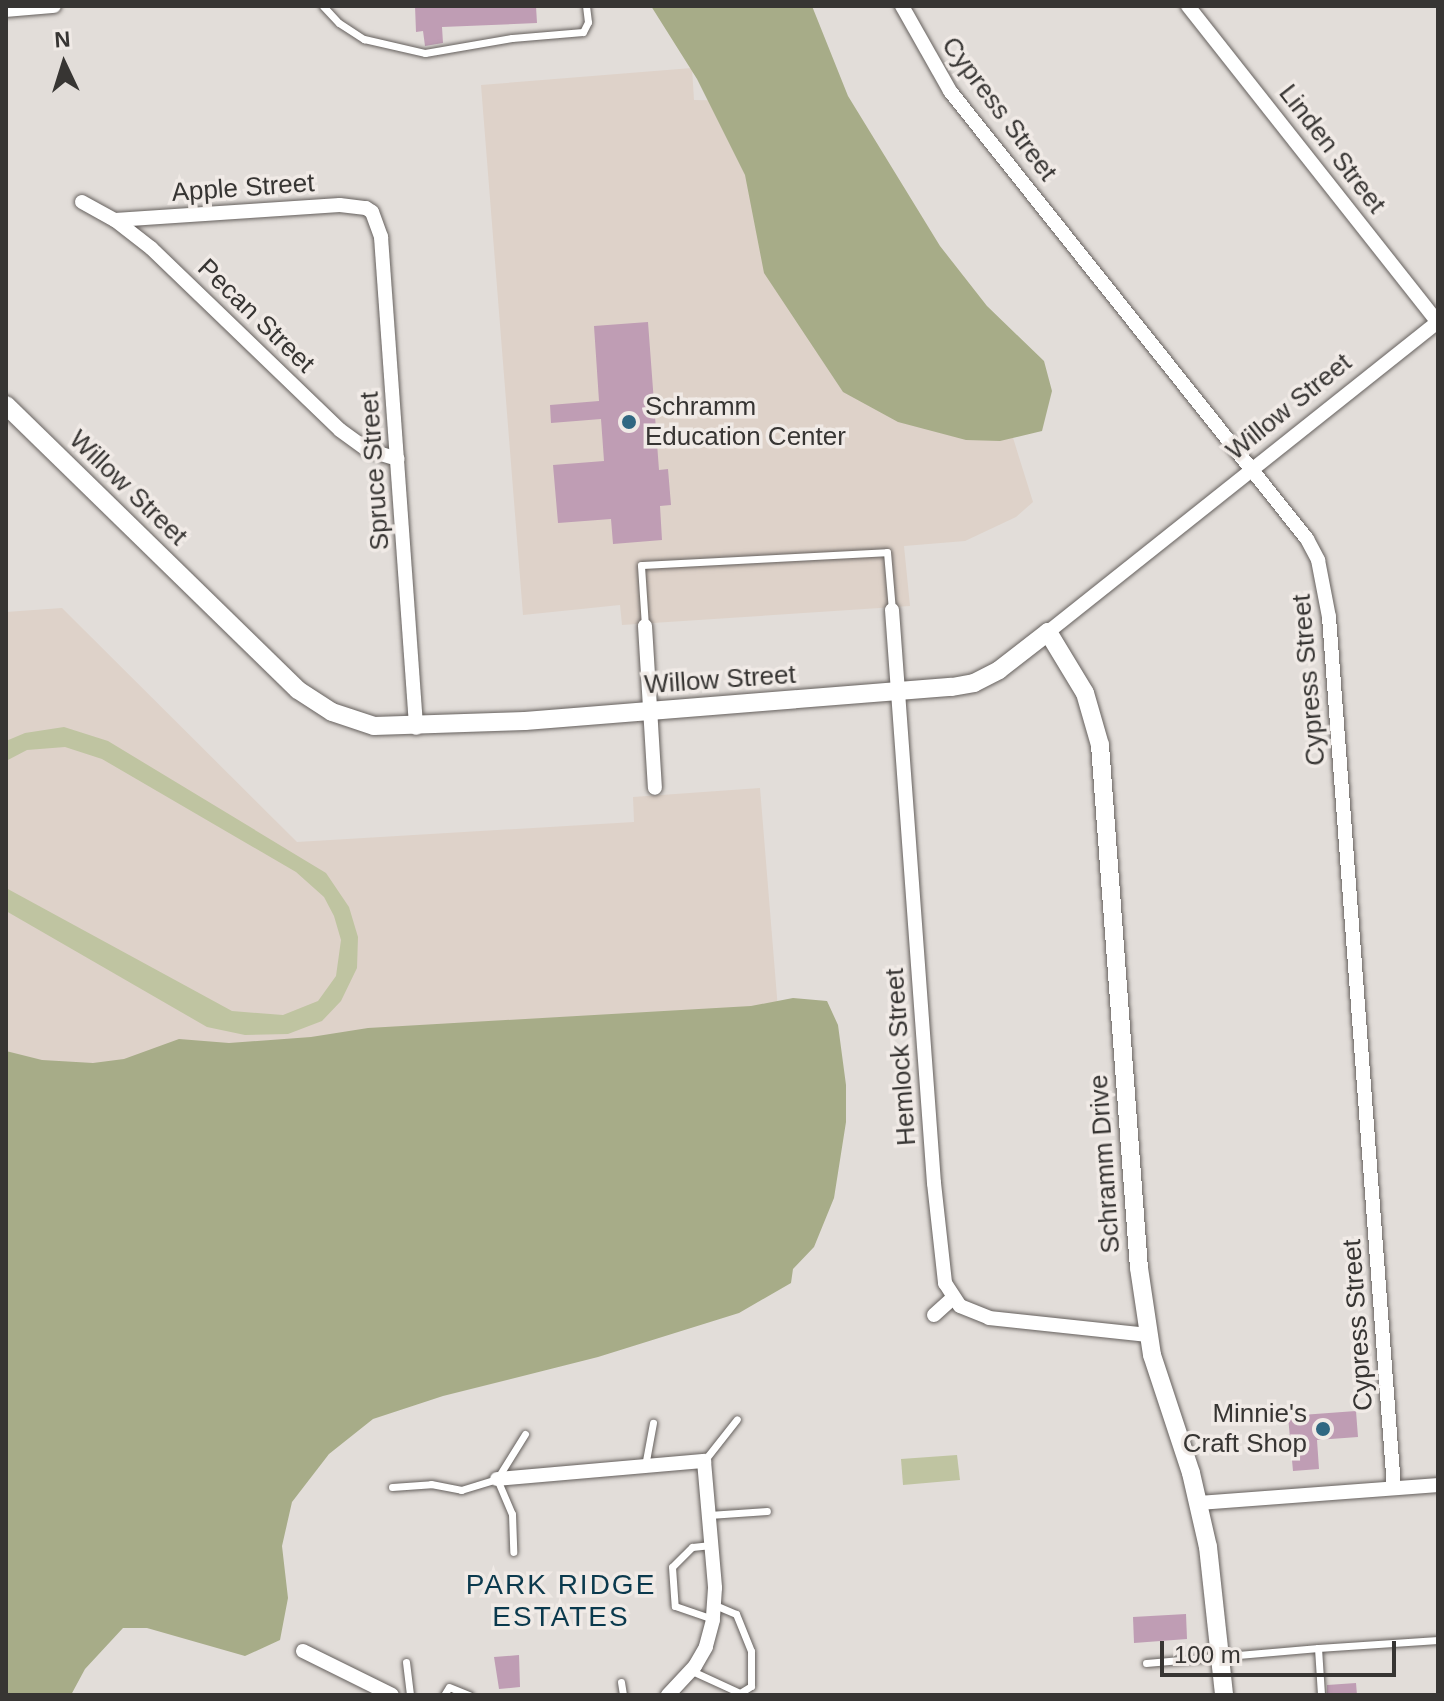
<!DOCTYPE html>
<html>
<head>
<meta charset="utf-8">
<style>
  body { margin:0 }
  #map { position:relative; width:1444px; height:1701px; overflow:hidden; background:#e2ddd9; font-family:Helvetica,sans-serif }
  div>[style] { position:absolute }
  .built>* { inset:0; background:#ded2c9 }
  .green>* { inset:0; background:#bfc4a1 }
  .forest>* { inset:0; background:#a7ac88 }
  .building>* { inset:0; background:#bf9db4 }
  .roads { filter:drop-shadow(0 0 2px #65605d) drop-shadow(0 0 2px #65605d) }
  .service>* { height:7px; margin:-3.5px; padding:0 3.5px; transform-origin:3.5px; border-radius:3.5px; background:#fff }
  .minor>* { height:14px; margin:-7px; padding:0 7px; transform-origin:7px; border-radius:7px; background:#fff }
  .tertiary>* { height:18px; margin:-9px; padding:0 9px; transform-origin:9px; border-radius:9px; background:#fff }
  .dots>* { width:22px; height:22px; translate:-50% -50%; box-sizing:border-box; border:4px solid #f0eae6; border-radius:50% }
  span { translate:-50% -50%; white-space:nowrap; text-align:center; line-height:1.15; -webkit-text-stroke:7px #f0eae6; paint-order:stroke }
  .street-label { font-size:26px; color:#373533 }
  .poi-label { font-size:26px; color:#373533 }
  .left { translate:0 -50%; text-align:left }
  .right { translate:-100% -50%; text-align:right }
  .neighbourhood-label { font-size:28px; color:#0a394d; letter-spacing:2px }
  .frame { position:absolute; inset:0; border:8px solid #373533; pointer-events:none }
  .north { position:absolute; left:24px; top:24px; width:80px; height:80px; -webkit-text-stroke:6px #f0eae6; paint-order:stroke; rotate:356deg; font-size:22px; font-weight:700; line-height:32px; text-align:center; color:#373533 }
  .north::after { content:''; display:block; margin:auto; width:28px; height:36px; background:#373533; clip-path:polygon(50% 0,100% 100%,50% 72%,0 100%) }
  .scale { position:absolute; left:1160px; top:1641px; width:236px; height:36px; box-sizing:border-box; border:4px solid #373533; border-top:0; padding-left:10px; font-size:24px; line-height:28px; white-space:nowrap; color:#373533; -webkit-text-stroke:6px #f0eae6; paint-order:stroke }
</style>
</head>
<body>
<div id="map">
  <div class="built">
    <div style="clip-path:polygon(692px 68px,694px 100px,812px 102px,976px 319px,1033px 502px,1016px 517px,965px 541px,904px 546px,910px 606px,622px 625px,620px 605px,523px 615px,481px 85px)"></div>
    <div style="clip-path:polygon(62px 608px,297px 842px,634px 822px,633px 797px,760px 788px,780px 1034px,6px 1088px,6px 612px)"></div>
  </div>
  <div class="green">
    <div style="clip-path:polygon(64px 727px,108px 741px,326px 873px,349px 907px,358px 937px,357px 968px,341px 1001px,322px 1021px,288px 1034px,245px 1035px,207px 1027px,6px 911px,6px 888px,232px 1011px,283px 1015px,318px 1001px,336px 976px,341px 940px,334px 916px,324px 897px,296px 872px,102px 759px,65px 747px,27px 750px,6px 761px,6px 741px,25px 733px)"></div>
    <div style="clip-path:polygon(957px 1455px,960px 1480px,903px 1485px,901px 1459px)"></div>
  </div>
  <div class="forest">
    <div style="clip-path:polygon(651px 6px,812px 6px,848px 96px,940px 246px,987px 306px,1044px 361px,1052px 391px,1042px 431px,1000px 441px,966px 440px,898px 422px,843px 392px,764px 273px,745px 175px,697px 79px)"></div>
    <div style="clip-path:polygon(793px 998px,827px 1001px,838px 1025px,846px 1085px,846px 1122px,834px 1198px,814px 1247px,793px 1269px,791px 1283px,739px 1313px,598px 1357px,443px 1396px,373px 1419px,329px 1454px,292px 1502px,282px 1546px,288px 1598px,280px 1640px,245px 1656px,147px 1628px,123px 1628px,85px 1669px,71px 1695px,6px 1695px,6px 1051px,42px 1060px,93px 1063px,124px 1059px,179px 1039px,229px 1043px,311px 1037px,368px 1028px,751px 1006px)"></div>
  </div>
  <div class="building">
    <div style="clip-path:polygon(415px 6px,536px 6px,537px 23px,442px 27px,443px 43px,425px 46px,423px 31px,416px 32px)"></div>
    <div style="clip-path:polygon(648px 322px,659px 470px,668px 469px,671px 505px,660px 506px,662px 540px,613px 544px,611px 519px,558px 523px,553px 465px,604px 461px,601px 419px,551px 423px,550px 405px,599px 401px,594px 326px)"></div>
    <div style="clip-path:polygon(1356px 1411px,1358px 1437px,1317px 1440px,1319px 1469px,1293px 1471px,1288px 1416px)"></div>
    <div style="clip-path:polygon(1186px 1614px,1187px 1639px,1134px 1643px,1133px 1617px)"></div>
    <div style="clip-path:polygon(519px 1655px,520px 1687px,499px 1689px,494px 1657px)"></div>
    <div style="clip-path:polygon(1356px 1683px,1357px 1695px,1327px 1695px,1327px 1685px)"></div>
  </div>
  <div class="roads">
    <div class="service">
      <div style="left:323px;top:6px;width:23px;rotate:47deg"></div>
      <div style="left:339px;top:23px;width:30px;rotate:33deg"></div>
      <div style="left:364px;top:39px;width:63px;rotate:12.9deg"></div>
      <div style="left:425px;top:53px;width:88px;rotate:-9.8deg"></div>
      <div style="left:512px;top:38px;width:71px;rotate:-4.8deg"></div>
      <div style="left:583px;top:32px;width:11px;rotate:-63deg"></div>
      <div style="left:588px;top:22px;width:16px;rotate:-97deg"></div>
      <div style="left:645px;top:626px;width:61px;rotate:-93.8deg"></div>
      <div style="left:641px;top:565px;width:246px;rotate:-3deg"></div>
      <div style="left:887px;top:552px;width:58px;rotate:85.1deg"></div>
      <div style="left:704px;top:1461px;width:53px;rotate:-51.8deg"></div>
      <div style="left:645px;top:1466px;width:44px;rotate:-79.5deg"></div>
      <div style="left:497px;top:1479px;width:38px;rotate:67deg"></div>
      <div style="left:512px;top:1514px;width:38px;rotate:88deg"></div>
      <div style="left:392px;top:1487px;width:39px;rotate:-4deg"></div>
      <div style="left:431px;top:1484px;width:31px;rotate:11deg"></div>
      <div style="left:461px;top:1490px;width:38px;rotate:-17deg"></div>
      <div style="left:497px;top:1479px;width:53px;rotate:-58.1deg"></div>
      <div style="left:709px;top:1515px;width:58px;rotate:-3.9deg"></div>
      <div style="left:711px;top:1545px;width:19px;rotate:174deg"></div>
      <div style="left:692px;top:1547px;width:28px;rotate:135deg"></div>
      <div style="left:672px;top:1567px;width:39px;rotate:86deg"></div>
      <div style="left:675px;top:1606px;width:40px;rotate:18.9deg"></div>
      <div style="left:1318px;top:1648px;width:120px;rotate:-3.8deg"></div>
      <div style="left:406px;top:1662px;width:33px;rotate:83deg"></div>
      <div style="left:1146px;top:1663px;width:173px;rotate:-5deg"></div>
      <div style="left:1318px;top:1648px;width:47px;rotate:86.3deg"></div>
      <div style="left:692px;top:1671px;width:53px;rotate:24.6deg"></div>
      <div style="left:740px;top:1693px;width:13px;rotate:-32deg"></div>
      <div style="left:751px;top:1686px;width:35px;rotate:-90deg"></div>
      <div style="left:751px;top:1651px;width:40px;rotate:-112deg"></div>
      <div style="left:736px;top:1614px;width:23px;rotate:-157deg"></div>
      <div style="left:621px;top:1682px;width:13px;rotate:81deg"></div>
      <div style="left:444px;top:1695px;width:9px;rotate:-58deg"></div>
      <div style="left:449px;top:1687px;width:22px;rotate:22deg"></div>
    </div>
    <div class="minor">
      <div style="left:902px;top:6px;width:98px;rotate:60.5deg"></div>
      <div style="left:950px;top:91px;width:573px;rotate:51.45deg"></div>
      <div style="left:1307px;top:539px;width:24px;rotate:62deg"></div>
      <div style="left:1318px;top:560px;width:58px;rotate:79.1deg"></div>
      <div style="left:1329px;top:617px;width:873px;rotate:85.73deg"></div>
      <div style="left:1188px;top:6px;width:403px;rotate:51.7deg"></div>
      <div style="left:6px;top:10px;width:48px;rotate:-4.8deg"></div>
      <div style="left:82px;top:202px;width:38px;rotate:29deg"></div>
      <div style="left:115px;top:220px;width:46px;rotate:37.9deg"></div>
      <div style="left:151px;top:248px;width:262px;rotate:43.9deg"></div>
      <div style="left:340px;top:430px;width:34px;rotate:36deg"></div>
      <div style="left:368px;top:450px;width:31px;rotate:17deg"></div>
      <div style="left:115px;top:220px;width:225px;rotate:-3.8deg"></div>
      <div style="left:340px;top:205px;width:26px;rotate:7deg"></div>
      <div style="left:366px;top:208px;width:7px;rotate:34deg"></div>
      <div style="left:372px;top:212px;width:27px;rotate:70deg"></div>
      <div style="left:381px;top:237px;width:492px;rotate:85.9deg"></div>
      <div style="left:892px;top:610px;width:575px;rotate:85.81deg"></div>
      <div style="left:934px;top:1183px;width:101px;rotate:83.7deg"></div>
      <div style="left:945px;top:1283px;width:27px;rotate:57deg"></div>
      <div style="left:960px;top:1306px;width:31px;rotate:22deg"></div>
      <div style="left:989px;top:1318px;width:160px;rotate:6.1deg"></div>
      <div style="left:645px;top:626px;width:162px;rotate:86.5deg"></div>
      <div style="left:1048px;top:632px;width:498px;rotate:-38.5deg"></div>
      <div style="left:934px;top:1315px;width:25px;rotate:-42deg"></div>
      <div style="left:497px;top:1479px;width:208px;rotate:-5deg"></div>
      <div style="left:704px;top:1461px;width:127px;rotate:85deg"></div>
      <div style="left:715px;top:1588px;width:32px;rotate:94deg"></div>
      <div style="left:713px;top:1620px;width:28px;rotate:105deg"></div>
      <div style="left:706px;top:1647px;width:22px;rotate:120deg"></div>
      <div style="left:695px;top:1666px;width:40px;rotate:133deg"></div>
      <div style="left:1199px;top:1503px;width:240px;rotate:-4.3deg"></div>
      <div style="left:303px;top:1651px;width:99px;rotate:26.3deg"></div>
    </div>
    <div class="tertiary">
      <div style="left:6px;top:405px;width:408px;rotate:44.3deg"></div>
      <div style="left:298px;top:690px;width:40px;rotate:32.9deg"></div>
      <div style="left:332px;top:712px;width:44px;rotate:18.4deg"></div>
      <div style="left:374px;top:726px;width:151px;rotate:-1.9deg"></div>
      <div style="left:525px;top:721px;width:428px;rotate:-4.6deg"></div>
      <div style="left:952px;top:687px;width:22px;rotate:-10deg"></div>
      <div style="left:974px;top:683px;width:28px;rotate:-27deg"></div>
      <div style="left:999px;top:670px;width:62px;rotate:-37.8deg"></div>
      <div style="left:1048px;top:632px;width:71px;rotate:58.8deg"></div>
      <div style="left:1085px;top:693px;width:54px;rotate:73.9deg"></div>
      <div style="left:1100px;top:745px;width:524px;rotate:85.74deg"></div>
      <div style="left:1139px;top:1268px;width:88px;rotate:81.5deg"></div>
      <div style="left:1152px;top:1355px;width:124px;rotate:71.7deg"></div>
      <div style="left:1191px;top:1473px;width:76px;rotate:77.1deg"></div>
      <div style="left:1208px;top:1547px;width:149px;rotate:83.8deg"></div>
    </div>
  </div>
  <div class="dots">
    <div style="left:629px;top:422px;background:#306782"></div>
    <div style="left:1323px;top:1429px;background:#306782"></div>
  </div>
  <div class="street-label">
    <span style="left:999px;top:109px;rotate:53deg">Cypress Street</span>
    <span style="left:1332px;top:149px;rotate:52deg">Linden Street</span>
    <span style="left:243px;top:188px;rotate:-4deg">Apple Street</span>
    <span style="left:256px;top:316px;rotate:44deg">Pecan Street</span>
    <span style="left:1289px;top:407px;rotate:-39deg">Willow Street</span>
    <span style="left:375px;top:471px;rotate:-94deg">Spruce Street</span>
    <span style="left:128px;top:488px;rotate:44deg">Willow Street</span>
    <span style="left:720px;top:680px;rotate:-4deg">Willow Street</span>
    <span style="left:1309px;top:680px;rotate:-95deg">Cypress Street</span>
    <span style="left:901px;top:1057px;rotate:-94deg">Hemlock Street</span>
    <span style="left:1105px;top:1164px;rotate:-94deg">Schramm Drive</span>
    <span style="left:1358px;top:1325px;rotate:-94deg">Cypress Street</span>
  </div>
  <div class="poi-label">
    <span class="left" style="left:645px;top:422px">Schramm<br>Education Center</span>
    <span class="right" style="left:1307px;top:1429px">Minnie's<br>Craft Shop</span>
  </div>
  <div class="neighbourhood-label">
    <span style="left:561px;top:1601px">PARK RIDGE<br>ESTATES</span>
  </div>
  <div class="frame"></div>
  <div class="north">N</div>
  <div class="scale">100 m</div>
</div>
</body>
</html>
